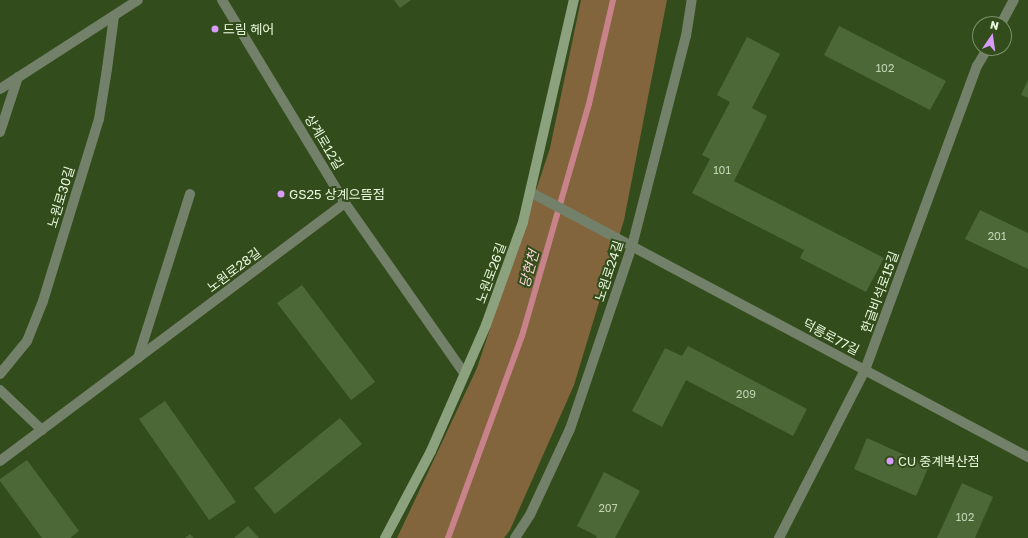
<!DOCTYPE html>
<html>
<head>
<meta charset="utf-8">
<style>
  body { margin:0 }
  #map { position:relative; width:1028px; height:538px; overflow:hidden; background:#334c1c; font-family:"Golos Text","Noto Sans KR",sans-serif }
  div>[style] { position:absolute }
  .green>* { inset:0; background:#83653d }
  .stream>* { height:6px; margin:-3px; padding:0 3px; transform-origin:3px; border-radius:3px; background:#c8828a }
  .building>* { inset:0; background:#4d6837 }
  .minor>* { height:10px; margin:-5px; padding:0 5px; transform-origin:5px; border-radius:5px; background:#73806a }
  .tertiary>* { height:10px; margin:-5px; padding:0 5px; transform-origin:5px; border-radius:5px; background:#73806a }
  .secondary>* { height:10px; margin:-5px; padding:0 5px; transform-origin:5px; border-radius:5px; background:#8ca17e }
  .dots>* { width:11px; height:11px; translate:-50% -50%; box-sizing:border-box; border:2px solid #334c1c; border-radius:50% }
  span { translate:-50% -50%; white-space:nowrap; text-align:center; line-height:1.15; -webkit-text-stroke:4px #334c1c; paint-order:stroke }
  .number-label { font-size:11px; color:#c1d4b4 }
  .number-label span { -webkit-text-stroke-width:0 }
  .poi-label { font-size:13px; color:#e8f8dd }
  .left { translate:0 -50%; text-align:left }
  .street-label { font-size:13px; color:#e8f8dd }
  .water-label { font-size:14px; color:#fed5d8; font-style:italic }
  .north { position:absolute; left:972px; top:16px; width:40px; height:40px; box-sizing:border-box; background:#334c1c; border:1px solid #7b9169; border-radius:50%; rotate:13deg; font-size:11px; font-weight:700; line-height:16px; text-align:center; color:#e8f8dd }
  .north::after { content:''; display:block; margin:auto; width:14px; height:18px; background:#d79bf9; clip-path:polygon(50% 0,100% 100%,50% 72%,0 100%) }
</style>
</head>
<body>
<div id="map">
  <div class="green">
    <div style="clip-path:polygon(581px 0,667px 0,624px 220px,574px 385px,510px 530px,504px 538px,397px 538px,477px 368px,550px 148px)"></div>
  </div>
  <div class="stream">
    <div style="left:448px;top:538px;width:215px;rotate:-69.9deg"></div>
    <div style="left:522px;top:336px;width:241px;rotate:-73.9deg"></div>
    <div style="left:589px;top:104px;width:107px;rotate:-77deg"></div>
  </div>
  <div class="building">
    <div style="clip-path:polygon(394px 0,411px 0,400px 8px)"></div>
    <div style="clip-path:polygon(839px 26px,946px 81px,930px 110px,824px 55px)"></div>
    <div style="clip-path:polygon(747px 37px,780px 54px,752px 108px,767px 116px,734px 181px,884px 258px,866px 292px,800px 258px,804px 250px,692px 193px,710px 159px,702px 155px,730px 102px,717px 95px)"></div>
    <div style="clip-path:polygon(1028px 80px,1028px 98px,1021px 95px)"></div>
    <div style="clip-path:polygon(980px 210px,1028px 233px,1028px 269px,965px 239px)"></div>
    <div style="clip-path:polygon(302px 285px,375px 382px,351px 400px,277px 303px)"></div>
    <div style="clip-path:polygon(688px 346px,807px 409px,793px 436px,686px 380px,662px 427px,632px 411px,665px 348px,682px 356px)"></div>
    <div style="clip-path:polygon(165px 401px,236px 502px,209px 520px,139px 419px)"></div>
    <div style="clip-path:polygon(340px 418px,362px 444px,275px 514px,254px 488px)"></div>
    <div style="clip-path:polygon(867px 438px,929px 466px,916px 496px,854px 469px)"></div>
    <div style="clip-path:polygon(27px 460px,79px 531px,70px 538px,42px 538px,0 481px,0 479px)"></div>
    <div style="clip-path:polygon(604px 472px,640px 491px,615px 538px,596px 538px,597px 536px,577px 526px)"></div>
    <div style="clip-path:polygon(962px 483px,993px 497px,975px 538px,937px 538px)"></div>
    <div style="clip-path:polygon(248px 526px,259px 538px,234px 538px)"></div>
    <div style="clip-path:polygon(190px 534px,194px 538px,185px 538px)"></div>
  </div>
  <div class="minor">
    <div style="left:222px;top:0;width:237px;rotate:58.8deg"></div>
    <div style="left:345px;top:203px;width:208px;rotate:55deg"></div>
    <div style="left:1001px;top:24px;width:27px;rotate:-62deg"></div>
    <div style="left:0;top:89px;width:164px;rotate:-32.8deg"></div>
    <div style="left:0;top:132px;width:58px;rotate:-71.9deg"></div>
    <div style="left:138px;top:358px;width:172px;rotate:-72.4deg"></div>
    <div style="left:0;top:374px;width:43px;rotate:-50.7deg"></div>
    <div style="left:27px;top:341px;width:43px;rotate:-68.2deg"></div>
    <div style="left:43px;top:301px;width:190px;rotate:-72.9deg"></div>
    <div style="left:99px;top:119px;width:51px;rotate:-80.9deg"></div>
    <div style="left:107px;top:69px;width:53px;rotate:-82.5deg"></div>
    <div style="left:0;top:390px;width:58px;rotate:43.6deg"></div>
    <div style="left:0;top:461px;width:431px;rotate:-36.8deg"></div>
    <div style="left:515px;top:538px;width:27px;rotate:-57deg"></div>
    <div style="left:530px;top:515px;width:95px;rotate:-65.1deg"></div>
    <div style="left:570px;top:429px;width:193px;rotate:-71.3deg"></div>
    <div style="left:632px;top:246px;width:217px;rotate:-75.6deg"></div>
    <div style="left:686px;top:36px;width:36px;rotate:-81deg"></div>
    <div style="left:779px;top:538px;width:189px;rotate:-62.9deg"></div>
    <div style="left:865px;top:370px;width:324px;rotate:-69.8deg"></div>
    <div style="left:977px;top:66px;width:21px;rotate:-59deg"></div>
  </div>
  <div class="tertiary">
    <div style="left:530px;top:192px;width:564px;rotate:28.02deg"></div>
  </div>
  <div class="secondary">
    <div style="left:385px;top:538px;width:98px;rotate:-62.1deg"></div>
    <div style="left:431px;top:451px;width:137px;rotate:-66.4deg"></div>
    <div style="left:486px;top:325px;width:109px;rotate:-70.2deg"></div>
    <div style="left:523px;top:222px;width:228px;rotate:-77.1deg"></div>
  </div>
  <div class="dots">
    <div style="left:215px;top:29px;background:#d79bf9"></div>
    <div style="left:281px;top:194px;background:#d79bf9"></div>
    <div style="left:890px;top:461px;background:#d79bf9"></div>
  </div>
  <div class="number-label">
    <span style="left:885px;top:68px">102</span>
    <span style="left:722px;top:170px">101</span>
    <span style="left:997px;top:236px">201</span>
    <span style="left:746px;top:394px">209</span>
    <span style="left:608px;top:508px">207</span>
    <span style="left:965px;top:517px">102</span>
  </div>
  <div class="poi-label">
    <span class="left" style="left:223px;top:29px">드림 헤어</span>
    <span class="left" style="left:289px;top:194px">GS25 상계으뜸점</span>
    <span class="left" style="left:898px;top:461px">CU 중계벽산점</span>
  </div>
  <div class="street-label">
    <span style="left:324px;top:142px;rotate:59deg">상계로12길</span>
    <span style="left:61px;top:197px;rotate:-73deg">노원로30길</span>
    <span style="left:234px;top:270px;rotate:-37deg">노원로28길</span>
    <span style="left:609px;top:271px;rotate:-72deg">노원로24길</span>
    <span style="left:491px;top:273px;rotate:-70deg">노원로26길</span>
    <span style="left:880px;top:292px;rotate:-70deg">한글비석로15길</span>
    <span style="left:831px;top:337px;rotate:28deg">덕릉로77길</span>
  </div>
  <div class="water-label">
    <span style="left:529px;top:269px;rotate:-74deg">당현천</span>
  </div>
  <div class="north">N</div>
</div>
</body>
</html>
